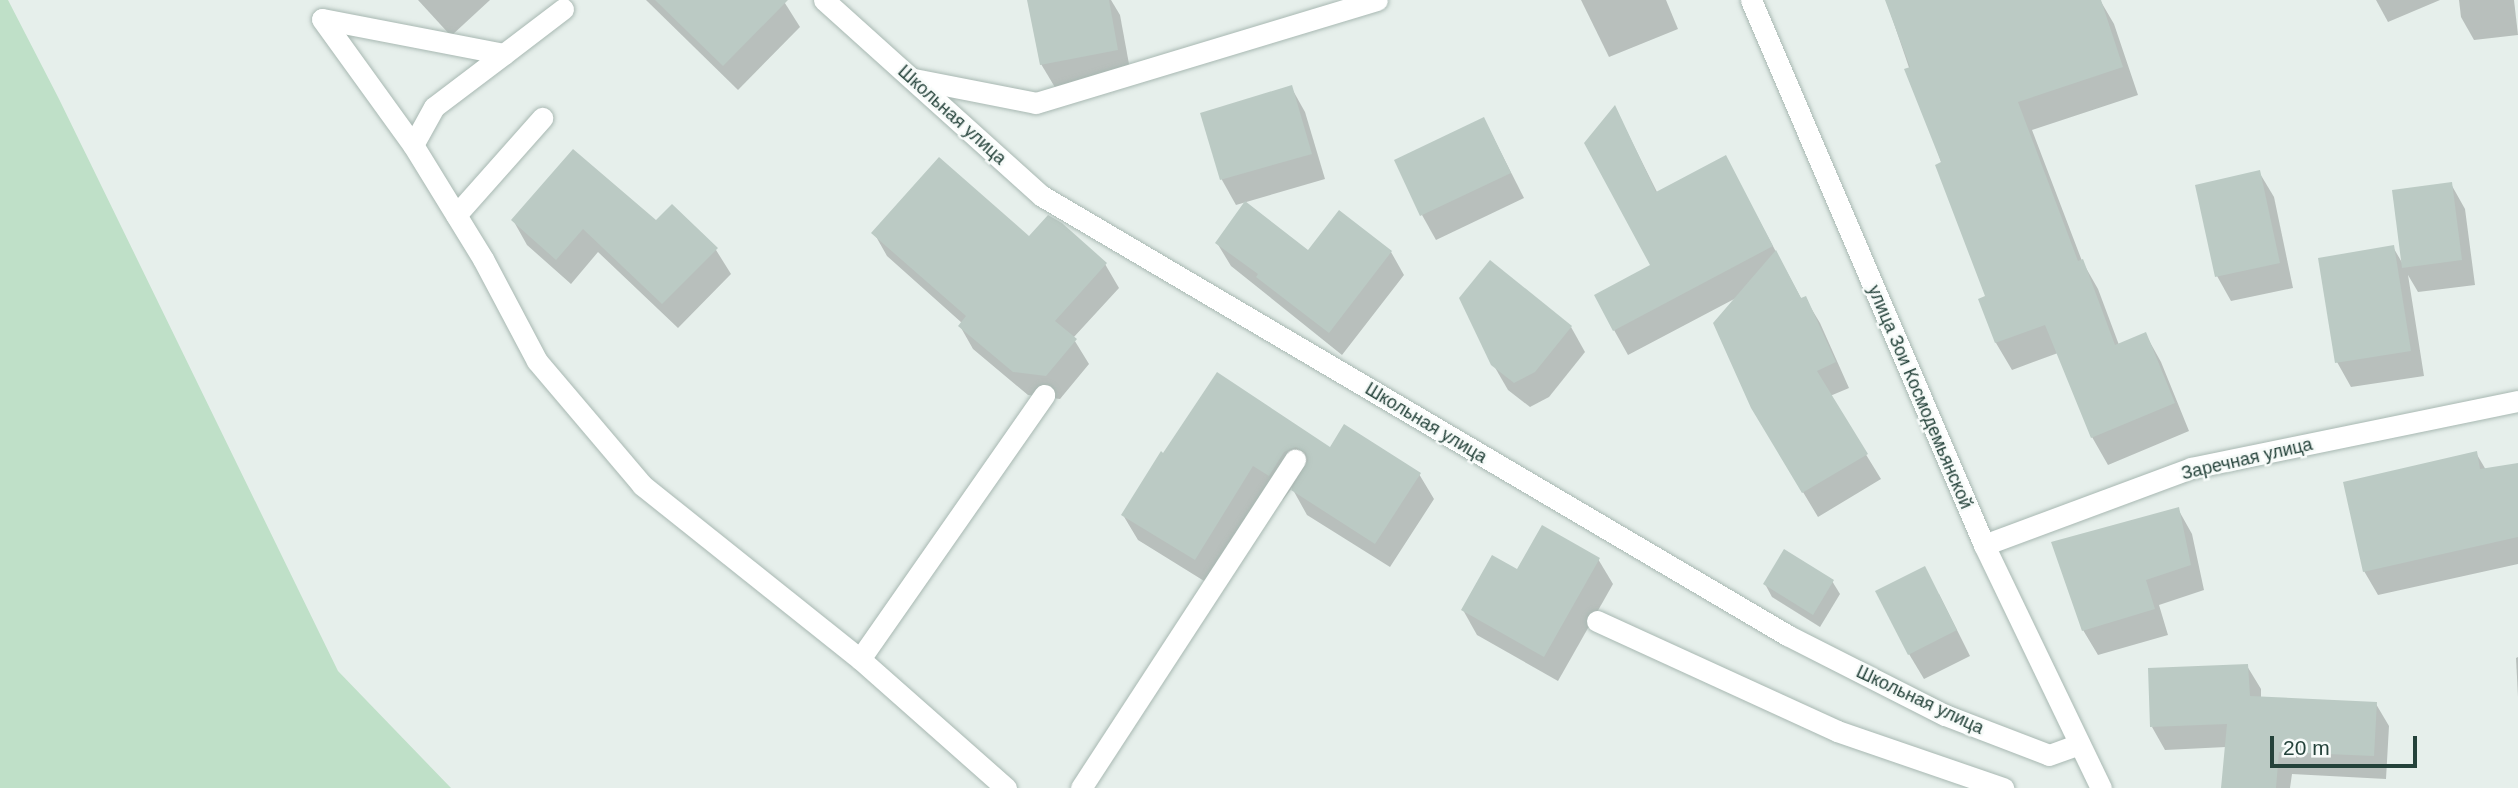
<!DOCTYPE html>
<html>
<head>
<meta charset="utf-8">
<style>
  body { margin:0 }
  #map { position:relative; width:2518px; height:788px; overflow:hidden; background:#e6efeb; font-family:Arial,sans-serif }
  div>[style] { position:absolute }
  .green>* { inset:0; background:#bfe0c8 }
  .shadow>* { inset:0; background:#0003 }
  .building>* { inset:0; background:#bbcac4 }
  .roads { filter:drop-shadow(0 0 2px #a8b8b2) drop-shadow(0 0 2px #a8b8b2) }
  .lane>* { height:21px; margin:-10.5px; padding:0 10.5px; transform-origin:10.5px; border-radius:10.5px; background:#fff }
  .street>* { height:21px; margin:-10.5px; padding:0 10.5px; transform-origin:10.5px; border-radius:10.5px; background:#fff }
  .secondary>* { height:21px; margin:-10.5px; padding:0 10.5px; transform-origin:10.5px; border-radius:10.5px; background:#fff }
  span { translate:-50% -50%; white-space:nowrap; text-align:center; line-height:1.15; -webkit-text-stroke:5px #f7fbf9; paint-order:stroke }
  .street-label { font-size:18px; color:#24423a }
  .scale { position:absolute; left:2270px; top:736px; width:147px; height:32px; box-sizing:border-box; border:4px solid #24423a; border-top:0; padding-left:9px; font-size:21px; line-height:24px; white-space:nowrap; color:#24423a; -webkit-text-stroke:5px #f7fbf9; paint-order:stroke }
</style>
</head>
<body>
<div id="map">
  <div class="green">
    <div style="clip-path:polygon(0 0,8px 0,59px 99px,338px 671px,451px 788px,0 788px)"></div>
  </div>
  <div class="shadow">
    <div style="clip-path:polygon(418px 0,490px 0,451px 36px)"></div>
    <div style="clip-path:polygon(646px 0,783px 0,800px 27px,738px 90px)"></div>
    <div style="clip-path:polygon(1054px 0,1111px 0,1120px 15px,1131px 75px,1056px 89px,1041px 64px)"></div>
    <div style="clip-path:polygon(1581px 0,1666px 0,1678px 29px,1609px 57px)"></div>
    <div style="clip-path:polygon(1886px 0,2100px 0,2114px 24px,2138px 95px,2032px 130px,2082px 261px,2098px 289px,2119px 345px,2146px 335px,2161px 362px,2189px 431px,2108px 465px,2092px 437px,2058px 353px,2012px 370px,1996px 343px,1980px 300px,1987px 297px)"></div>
    <div style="clip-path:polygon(2376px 0,2440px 0,2388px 22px)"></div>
    <div style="clip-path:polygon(2459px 0,2514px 0,2518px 35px,2474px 40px,2461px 17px)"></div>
    <div style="clip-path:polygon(1291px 87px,1305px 112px,1325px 179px,1236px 205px,1222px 180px,1202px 114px)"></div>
    <div style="clip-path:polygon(1615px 108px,1658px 194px,1739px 183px,1802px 300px,1805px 298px,1820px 323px,1849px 388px,1830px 396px,1881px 479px,1818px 517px,1768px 434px,1738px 297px,1628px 355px,1614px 330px,1653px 266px)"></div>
    <div style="clip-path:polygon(1484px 119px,1524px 198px,1436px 240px,1422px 215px)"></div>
    <div style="clip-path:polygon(2259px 172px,2274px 197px,2293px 288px,2231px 301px,2217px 276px)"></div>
    <div style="clip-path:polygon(2451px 184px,2465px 209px,2475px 285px,2418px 292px,2408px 275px,2424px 376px,2351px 387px,2337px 362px,2393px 247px,2404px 266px)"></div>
    <div style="clip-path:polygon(513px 220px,656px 223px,716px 250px,731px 274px,678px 328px,598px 252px,571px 284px,527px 245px)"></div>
    <div style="clip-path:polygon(874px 233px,1029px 238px,1105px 264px,1119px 288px,1073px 338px,1089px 364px,1060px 399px,1028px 395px,973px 349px,960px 326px,962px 323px,887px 256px)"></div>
    <div style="clip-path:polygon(1217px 243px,1308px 252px,1391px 252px,1404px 275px,1342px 355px,1231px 266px)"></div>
    <div style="clip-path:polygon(1571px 327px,1585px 352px,1549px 397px,1530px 407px,1508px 390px,1493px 364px)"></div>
    <div style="clip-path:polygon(1218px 374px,1330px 450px,1419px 474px,1434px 499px,1390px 567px,1307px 515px,1292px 488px,1283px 500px,1267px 490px,1209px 584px,1138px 540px,1123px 515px)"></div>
    <div style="clip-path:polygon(2476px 453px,2486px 470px,2518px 487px,2518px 564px,2378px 595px,2364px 571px)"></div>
    <div style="clip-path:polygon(2178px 509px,2192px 534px,2204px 590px,2159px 605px,2168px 635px,2098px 655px,2083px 630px)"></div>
    <div style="clip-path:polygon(1598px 559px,1613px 584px,1558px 681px,1477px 635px,1463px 610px,1518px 572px)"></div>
    <div style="clip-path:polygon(1832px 581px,1840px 594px,1820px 627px,1772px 597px,1765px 584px)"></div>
    <div style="clip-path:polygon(1939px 594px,1970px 656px,1924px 679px,1909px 654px)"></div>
    <div style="clip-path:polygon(2518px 657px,2518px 697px,2516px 658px)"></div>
    <div style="clip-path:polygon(2247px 666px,2261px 689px,2261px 698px,2376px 704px,2389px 726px,2386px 779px,2292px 774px,2290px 788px,2222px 788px,2226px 747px,2165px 750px,2152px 727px)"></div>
  </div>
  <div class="building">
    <div style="clip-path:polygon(655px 0,788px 0,723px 66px)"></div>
    <div style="clip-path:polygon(1027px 0,1109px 0,1118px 50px,1040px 65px)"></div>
    <div style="clip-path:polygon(1885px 0,2101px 0,2123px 67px,2018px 102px,2078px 261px,2083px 259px,2115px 345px,2146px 332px,2175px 403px,2091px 438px,2045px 325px,1995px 343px,1978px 299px,1985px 296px,1935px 165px,1941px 162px,1904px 69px,1910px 67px)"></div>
    <div style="clip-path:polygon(1292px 85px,1312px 154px,1220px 180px,1200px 113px)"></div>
    <div style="clip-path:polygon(1615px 105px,1656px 192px,1726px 155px,1773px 246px,1613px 331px,1594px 295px,1650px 265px,1584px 143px)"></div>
    <div style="clip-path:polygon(1484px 117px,1511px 173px,1420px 216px,1394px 160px)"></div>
    <div style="clip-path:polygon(573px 149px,656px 220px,672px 204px,718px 248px,662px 304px,583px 229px,556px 260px,511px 220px)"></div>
    <div style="clip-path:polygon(939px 157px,1029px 236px,1048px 215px,1062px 223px,1107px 263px,1055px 321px,1077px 339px,1046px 376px,1013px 372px,958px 326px,966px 316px,871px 233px)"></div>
    <div style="clip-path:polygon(2260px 170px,2280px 263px,2215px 277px,2195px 185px)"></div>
    <div style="clip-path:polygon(2452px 182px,2462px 260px,2402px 268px,2392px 190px)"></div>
    <div style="clip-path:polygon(1245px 201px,1308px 250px,1339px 210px,1392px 251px,1329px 333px,1256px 277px,1258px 274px,1215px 243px)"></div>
    <div style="clip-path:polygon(2394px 245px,2411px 351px,2335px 363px,2318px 258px)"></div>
    <div style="clip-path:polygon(1776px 250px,1801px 298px,1806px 296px,1836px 362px,1817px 371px,1868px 454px,1802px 493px,1751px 408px,1713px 323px)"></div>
    <div style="clip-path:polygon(1490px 260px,1572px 326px,1535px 372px,1514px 383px,1491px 365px,1459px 298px)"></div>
    <div style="clip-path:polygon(1217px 372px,1330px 447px,1344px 424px,1421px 473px,1375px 544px,1291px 490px,1308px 461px,1306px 453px,1296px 447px,1284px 452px,1269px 476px,1253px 466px,1195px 560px,1121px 515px,1161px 451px,1163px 453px)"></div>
    <div style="clip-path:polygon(2477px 451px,2480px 469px,2518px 463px,2518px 537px,2363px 572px,2343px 482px)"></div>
    <div style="clip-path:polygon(2179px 507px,2191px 565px,2146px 580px,2155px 609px,2082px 631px,2051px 542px)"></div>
    <div style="clip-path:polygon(1542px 525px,1600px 558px,1544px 657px,1461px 610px,1492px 555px,1517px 569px)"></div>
    <div style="clip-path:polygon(1784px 549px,1834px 580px,1813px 615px,1763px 584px)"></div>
    <div style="clip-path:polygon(1925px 566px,1957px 630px,1908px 655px,1875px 591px)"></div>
    <div style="clip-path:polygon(2248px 664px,2250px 696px,2377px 702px,2374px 756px,2279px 752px,2276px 788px,2221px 788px,2227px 724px,2150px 727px,2148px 668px)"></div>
  </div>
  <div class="roads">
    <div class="lane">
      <div style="left:824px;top:0;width:293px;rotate:42deg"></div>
      <div style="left:1042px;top:196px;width:865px;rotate:30.51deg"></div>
      <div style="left:1787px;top:635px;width:177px;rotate:26.9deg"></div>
      <div style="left:1945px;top:715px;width:111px;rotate:21deg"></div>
      <div style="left:2049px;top:755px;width:32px;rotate:-20deg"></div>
      <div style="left:563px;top:9px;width:74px;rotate:142.7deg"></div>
      <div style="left:504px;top:54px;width:185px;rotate:-169.1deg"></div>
      <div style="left:322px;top:19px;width:155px;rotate:54.2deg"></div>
      <div style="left:413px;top:145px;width:134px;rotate:58.4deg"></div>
      <div style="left:483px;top:259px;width:115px;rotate:62.1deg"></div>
      <div style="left:537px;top:361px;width:162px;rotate:49.7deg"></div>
      <div style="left:642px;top:485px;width:279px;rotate:38.6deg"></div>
      <div style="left:860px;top:659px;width:195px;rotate:41.5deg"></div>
      <div style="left:914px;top:79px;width:124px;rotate:11.1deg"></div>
      <div style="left:1036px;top:103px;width:356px;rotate:-16.8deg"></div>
      <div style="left:413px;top:145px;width:43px;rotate:-61.1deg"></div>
      <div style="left:434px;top:107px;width:88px;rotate:-37.1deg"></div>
      <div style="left:456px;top:215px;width:130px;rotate:-48.4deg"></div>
      <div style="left:1597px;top:621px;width:264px;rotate:24.6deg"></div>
      <div style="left:1837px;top:731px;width:176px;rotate:19deg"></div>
      <div style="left:860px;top:659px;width:322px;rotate:-55.1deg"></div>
      <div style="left:1081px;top:788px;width:392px;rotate:-56.9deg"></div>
    </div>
    <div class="street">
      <div style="left:1984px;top:545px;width:221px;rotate:-20.4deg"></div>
      <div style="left:2191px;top:468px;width:334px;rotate:-11.6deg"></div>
    </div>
    <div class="secondary">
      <div style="left:1751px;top:0;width:593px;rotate:66.85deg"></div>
      <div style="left:1984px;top:545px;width:270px;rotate:64.3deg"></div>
    </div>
  </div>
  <div class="street-label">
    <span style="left:952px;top:115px;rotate:42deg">Школьная улица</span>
    <span style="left:1920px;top:397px;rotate:67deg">улица Зои Космодемьянской</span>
    <span style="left:1426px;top:423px;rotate:31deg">Школьная улица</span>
    <span style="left:2247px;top:459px;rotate:-13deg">Заречная улица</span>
    <span style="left:1920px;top:700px;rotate:25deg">Школьная улица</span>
  </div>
  <div class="scale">20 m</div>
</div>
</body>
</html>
